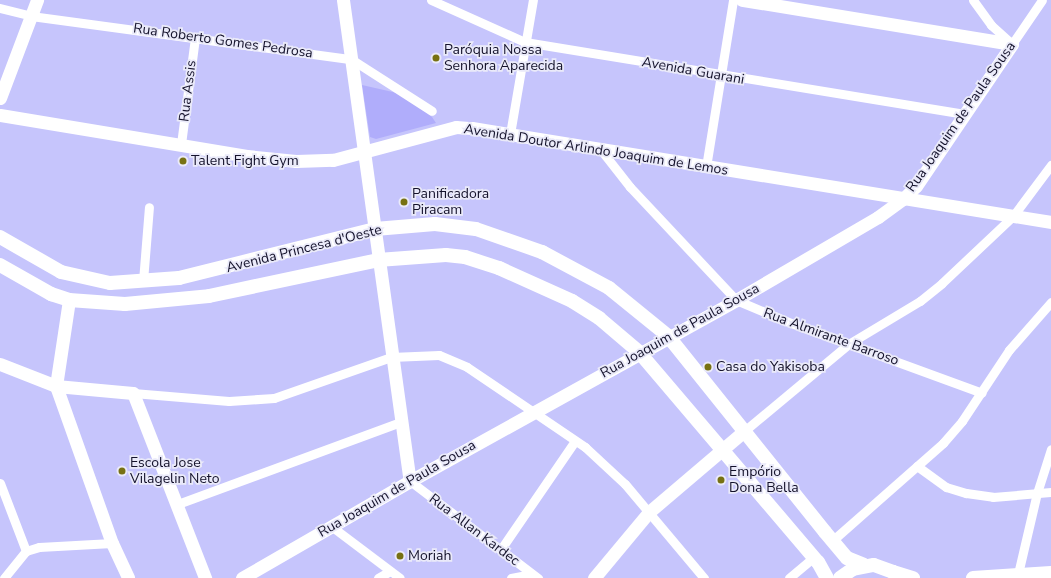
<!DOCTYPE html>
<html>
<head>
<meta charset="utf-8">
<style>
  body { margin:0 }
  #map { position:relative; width:1051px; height:578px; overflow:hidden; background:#c6c5fc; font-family:"Nunito Sans",sans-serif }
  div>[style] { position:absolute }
  .green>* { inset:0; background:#b0adfb }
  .street>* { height:9px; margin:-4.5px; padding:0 4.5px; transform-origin:4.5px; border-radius:4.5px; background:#fff }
  .secondary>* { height:13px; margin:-6.5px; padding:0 6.5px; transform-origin:6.5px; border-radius:6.5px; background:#fff }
  .primary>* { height:14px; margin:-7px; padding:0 7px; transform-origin:7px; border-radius:7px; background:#fff }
  .dots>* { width:11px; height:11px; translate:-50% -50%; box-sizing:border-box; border:2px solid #eaeaf9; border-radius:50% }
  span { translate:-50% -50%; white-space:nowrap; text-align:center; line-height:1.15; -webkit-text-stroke:3.5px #eaeaf9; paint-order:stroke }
  .street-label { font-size:14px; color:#14122b }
  .poi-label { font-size:14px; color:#14122b }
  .left { translate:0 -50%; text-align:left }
</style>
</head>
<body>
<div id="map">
  <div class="green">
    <div style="clip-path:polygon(362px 85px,397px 93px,414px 103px,432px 117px,436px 123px,376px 139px,370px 137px)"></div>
  </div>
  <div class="street">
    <div style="left:431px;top:0;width:103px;rotate:24.1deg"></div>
    <div style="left:525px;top:42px;width:444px;rotate:9.3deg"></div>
    <div style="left:973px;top:0;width:31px;rotate:54deg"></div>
    <div style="left:991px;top:25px;width:28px;rotate:42deg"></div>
    <div style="left:1012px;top:44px;width:53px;rotate:-55.7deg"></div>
    <div style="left:0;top:8px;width:32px;rotate:14deg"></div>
    <div style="left:31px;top:16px;width:323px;rotate:7.7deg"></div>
    <div style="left:351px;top:59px;width:96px;rotate:32.7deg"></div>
    <div style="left:510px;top:134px;width:136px;rotate:-80.3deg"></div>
    <div style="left:181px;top:144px;width:108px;rotate:-82.5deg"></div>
    <div style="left:601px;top:150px;width:47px;rotate:51.9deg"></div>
    <div style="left:630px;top:187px;width:155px;rotate:46.8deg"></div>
    <div style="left:736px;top:300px;width:60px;rotate:22.7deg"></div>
    <div style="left:791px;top:323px;width:203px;rotate:20.1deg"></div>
    <div style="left:706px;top:167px;width:169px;rotate:-80.8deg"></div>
    <div style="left:143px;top:281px;width:74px;rotate:-85.4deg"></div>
    <div style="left:133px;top:393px;width:96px;rotate:4.8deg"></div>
    <div style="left:229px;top:401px;width:45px;rotate:-3.8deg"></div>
    <div style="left:274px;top:398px;width:124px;rotate:-19.3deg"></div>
    <div style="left:391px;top:357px;width:48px;rotate:-2.4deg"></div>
    <div style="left:439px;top:355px;width:30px;rotate:23deg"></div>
    <div style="left:467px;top:367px;width:143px;rotate:34.1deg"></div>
    <div style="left:585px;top:447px;width:54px;rotate:42.8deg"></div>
    <div style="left:625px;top:484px;width:123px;rotate:50deg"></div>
    <div style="left:743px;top:432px;width:139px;rotate:-39.8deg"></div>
    <div style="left:850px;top:343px;width:82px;rotate:-31deg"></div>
    <div style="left:920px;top:301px;width:28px;rotate:-39deg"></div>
    <div style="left:942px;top:283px;width:98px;rotate:-43.3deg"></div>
    <div style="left:1013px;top:216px;width:64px;rotate:-53.3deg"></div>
    <div style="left:917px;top:466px;width:36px;rotate:36deg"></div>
    <div style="left:946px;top:487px;width:21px;rotate:17deg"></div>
    <div style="left:966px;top:493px;width:27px;rotate:8deg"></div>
    <div style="left:993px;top:497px;width:58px;rotate:-4.9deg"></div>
    <div style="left:410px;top:481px;width:161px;rotate:37.2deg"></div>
    <div style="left:0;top:483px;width:73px;rotate:69.1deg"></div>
    <div style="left:175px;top:505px;width:241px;rotate:-20.2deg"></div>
    <div style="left:331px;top:526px;width:86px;rotate:37deg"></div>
    <div style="left:833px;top:540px;width:147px;rotate:-41.4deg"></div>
    <div style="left:943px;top:443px;width:29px;rotate:-49deg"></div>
    <div style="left:962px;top:421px;width:85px;rotate:-56.5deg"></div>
    <div style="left:1009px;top:350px;width:64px;rotate:-48.8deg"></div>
    <div style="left:501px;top:549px;width:131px;rotate:-55.6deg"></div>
    <div style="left:4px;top:578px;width:35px;rotate:-51deg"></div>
    <div style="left:26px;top:551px;width:14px;rotate:-17deg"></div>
    <div style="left:39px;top:547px;width:73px;rotate:-3.1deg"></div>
    <div style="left:378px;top:578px;width:14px;rotate:-30deg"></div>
    <div style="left:511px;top:578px;width:20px;rotate:-11deg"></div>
    <div style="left:789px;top:578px;width:33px;rotate:-40deg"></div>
    <div style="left:1017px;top:578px;width:87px;rotate:-76.8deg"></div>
    <div style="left:1037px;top:493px;width:46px;rotate:-72.3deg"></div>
  </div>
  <div class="secondary">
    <div style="left:343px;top:0;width:486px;rotate:82.1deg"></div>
    <div style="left:0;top:98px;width:105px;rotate:-69.3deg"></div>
    <div style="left:0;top:115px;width:250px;rotate:9.4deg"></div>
    <div style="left:247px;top:156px;width:49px;rotate:5.8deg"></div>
    <div style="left:296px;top:161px;width:37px;rotate:-2deg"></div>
    <div style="left:333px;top:160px;width:127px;rotate:-15deg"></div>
    <div style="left:456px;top:127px;width:16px;rotate:4deg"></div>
    <div style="left:472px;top:128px;width:587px;rotate:9.22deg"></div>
    <div style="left:69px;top:300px;width:87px;rotate:98.6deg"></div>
    <div style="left:56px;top:386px;width:167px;rotate:70.4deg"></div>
    <div style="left:112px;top:543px;width:38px;rotate:65deg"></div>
    <div style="left:0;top:364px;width:60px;rotate:21.4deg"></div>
    <div style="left:56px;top:386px;width:77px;rotate:5.2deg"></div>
    <div style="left:133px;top:393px;width:199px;rotate:68.7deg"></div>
    <div style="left:242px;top:578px;width:194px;rotate:-30deg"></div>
    <div style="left:410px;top:481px;width:373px;rotate:-29deg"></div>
    <div style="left:736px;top:300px;width:164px;rotate:-30.3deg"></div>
    <div style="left:878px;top:217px;width:31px;rotate:-36deg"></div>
    <div style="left:903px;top:199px;width:18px;rotate:-45deg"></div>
    <div style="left:916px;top:186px;width:171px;rotate:-55.9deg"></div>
    <div style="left:1012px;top:44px;width:274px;rotate:-170.7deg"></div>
    <div style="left:594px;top:578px;width:86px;rotate:-50.2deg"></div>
    <div style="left:649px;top:512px;width:123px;rotate:-40.4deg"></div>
  </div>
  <div class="primary">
    <div style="left:0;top:237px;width:70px;rotate:29.8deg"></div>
    <div style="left:61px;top:272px;width:50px;rotate:12.7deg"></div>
    <div style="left:110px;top:283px;width:69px;rotate:-4.1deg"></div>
    <div style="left:179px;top:278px;width:202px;rotate:-14deg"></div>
    <div style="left:375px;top:229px;width:60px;rotate:-4.8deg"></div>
    <div style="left:435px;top:224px;width:41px;rotate:7deg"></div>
    <div style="left:476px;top:229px;width:70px;rotate:19.2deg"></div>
    <div style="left:542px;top:252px;width:76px;rotate:28.2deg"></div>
    <div style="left:609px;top:288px;width:76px;rotate:39.1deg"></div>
    <div style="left:668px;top:336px;width:251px;rotate:51.3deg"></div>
    <div style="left:825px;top:532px;width:34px;rotate:50deg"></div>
    <div style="left:847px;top:558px;width:18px;rotate:22deg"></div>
    <div style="left:0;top:265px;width:59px;rotate:29.6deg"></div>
    <div style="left:51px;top:294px;width:19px;rotate:18deg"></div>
    <div style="left:69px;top:300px;width:56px;rotate:4.1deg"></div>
    <div style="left:125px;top:304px;width:84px;rotate:-5.4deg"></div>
    <div style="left:209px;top:296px;width:173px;rotate:-12deg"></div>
    <div style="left:378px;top:260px;width:68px;rotate:-4.2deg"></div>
    <div style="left:446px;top:255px;width:19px;rotate:6deg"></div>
    <div style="left:465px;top:257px;width:36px;rotate:18deg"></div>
    <div style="left:499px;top:268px;width:80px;rotate:24.3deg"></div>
    <div style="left:572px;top:301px;width:32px;rotate:32deg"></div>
    <div style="left:599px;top:318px;width:52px;rotate:40.4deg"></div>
    <div style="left:639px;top:352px;width:276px;rotate:49.6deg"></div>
    <div style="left:818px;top:562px;width:18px;rotate:61deg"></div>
    <div style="left:893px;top:572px;width:21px;rotate:17deg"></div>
    <div style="left:840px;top:578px;width:16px;rotate:-35deg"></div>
    <div style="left:853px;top:569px;width:21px;rotate:-11deg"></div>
    <div style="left:874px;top:565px;width:20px;rotate:20deg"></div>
    <div style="left:893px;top:572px;width:9px;rotate:41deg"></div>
    <div style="left:973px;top:578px;width:78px;rotate:-3.7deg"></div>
  </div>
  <div class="dots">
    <div style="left:436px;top:58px;background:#777113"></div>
    <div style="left:183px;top:161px;background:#777113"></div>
    <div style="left:404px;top:202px;background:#777113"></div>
    <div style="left:708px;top:367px;background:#777113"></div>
    <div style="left:122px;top:471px;background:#777113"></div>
    <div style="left:721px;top:480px;background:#777113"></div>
    <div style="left:400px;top:556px;background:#777113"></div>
  </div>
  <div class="street-label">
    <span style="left:223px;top:41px;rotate:8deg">Rua Roberto Gomes Pedrosa</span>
    <span style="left:693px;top:71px;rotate:10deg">Avenida Guarani</span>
    <span style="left:188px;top:91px;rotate:-83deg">Rua Assis</span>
    <span style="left:961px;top:117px;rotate:-55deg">Rua Joaquim de Paula Sousa</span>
    <span style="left:596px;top:150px;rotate:9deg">Avenida Doutor Arlindo Joaquim de Lemos</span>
    <span style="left:304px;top:249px;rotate:-14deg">Avenida Princesa d'Oeste</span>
    <span style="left:680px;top:331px;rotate:-29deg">Rua Joaquim de Paula Sousa</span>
    <span style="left:831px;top:337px;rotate:20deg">Rua Almirante Barroso</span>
    <span style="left:397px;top:489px;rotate:-30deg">Rua Joaquim de Paula Sousa</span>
    <span style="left:474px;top:530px;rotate:37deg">Rua Allan Kardec</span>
  </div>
  <div class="poi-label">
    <span class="left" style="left:444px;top:58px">Paróquia Nossa<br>Senhora Aparecida</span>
    <span class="left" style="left:191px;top:161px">Talent Fight Gym</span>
    <span class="left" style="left:412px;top:202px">Panificadora<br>Piracam</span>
    <span class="left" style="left:716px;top:367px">Casa do Yakisoba</span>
    <span class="left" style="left:130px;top:471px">Escola Jose<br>Vilagelin Neto</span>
    <span class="left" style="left:729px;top:480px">Empório<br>Dona Bella</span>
    <span class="left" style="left:408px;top:556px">Moriah</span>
  </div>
</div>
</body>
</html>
